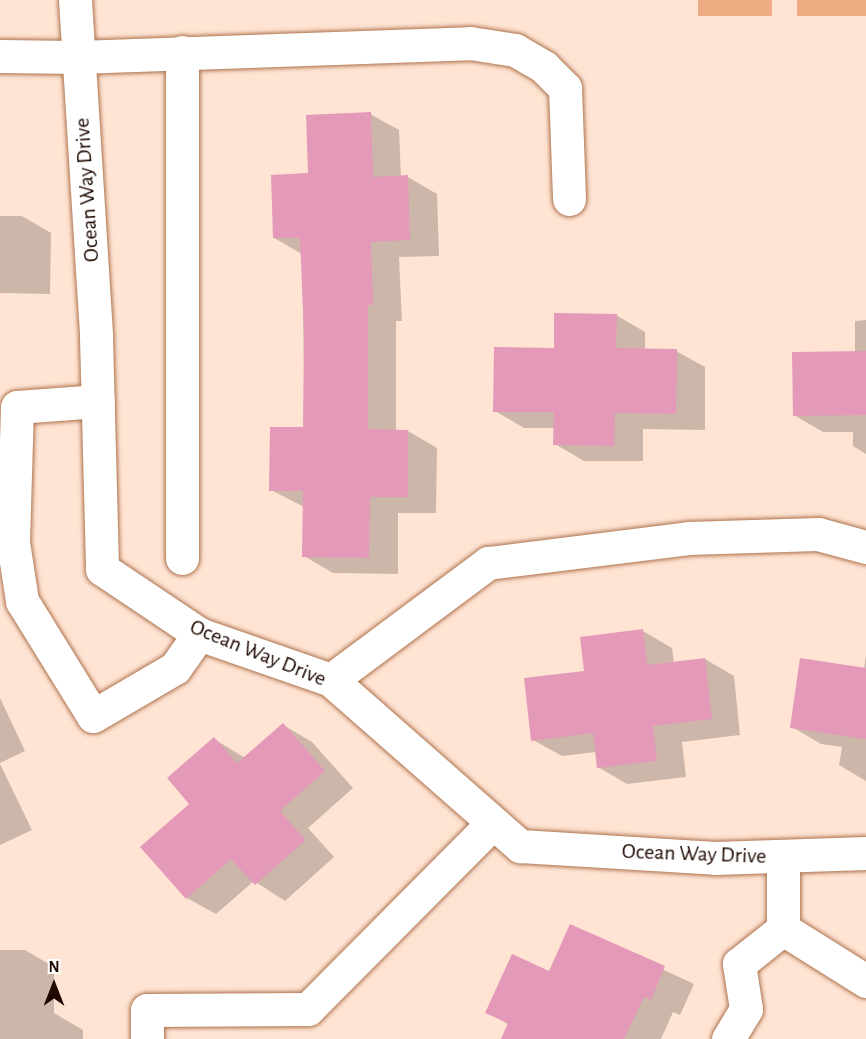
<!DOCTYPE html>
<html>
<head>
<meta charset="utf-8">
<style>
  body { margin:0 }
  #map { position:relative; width:866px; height:1039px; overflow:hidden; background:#ffe4d4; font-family:"Alegreya Sans",sans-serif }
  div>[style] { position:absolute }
  .green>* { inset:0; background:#edab81 }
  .shadow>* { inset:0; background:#0003 }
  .building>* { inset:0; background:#e399b7 }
  .roads { filter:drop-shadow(0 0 2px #ae734c) drop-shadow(0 0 2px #ae734c) }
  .street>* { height:33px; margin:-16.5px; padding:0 16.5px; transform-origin:16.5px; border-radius:16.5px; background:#fff }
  span { translate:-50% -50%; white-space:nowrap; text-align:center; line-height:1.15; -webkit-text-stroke:6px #fff; paint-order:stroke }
  .street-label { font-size:22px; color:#1f0900 }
  .north { position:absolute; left:24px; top:955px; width:60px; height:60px; -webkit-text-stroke:4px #fff; paint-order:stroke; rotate:0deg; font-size:16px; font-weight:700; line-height:24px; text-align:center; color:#1f0900 }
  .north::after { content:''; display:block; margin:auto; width:21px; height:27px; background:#1f0900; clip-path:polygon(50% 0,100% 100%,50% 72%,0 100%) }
</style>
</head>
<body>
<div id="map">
  <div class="green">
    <div style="clip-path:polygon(698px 0,772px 0,772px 16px,698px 16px)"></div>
    <div style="clip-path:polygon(797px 0,866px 0,866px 16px,797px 16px)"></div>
  </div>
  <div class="shadow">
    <div style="clip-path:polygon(370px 114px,399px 130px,401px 177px,408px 177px,437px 194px,439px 256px,399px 257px,402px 321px,396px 321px,396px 431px,408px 431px,437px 448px,436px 513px,398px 513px,398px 574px,333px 573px,304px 556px,304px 507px,271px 490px,305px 429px,302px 254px,274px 238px,310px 174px)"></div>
    <div style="clip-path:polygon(0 216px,22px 216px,51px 233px,50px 294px,0 293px)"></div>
    <div style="clip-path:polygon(616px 315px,645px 332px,645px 350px,676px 351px,705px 367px,705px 430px,643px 429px,643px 461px,584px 461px,555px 444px,555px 428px,524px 428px,495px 411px,556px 349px)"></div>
    <div style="clip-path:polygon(866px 320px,866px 454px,853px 446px,853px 432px,823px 432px,794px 415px,855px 353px,855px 321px)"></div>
    <div style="clip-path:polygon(643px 631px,672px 648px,674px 663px,705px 659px,734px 676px,740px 735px,682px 742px,686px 777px,627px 784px,598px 767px,596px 752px,562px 756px,533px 740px,585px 673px)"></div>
    <div style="clip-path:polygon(866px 655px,866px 781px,839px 765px,842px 747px,821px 744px,792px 727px,864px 669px)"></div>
    <div style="clip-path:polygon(0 698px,25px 751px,0 763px)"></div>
    <div style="clip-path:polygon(283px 725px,312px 742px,353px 788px,308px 828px,334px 857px,285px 901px,254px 881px,216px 914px,187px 898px,191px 804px,214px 739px,245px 758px)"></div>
    <div style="clip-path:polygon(0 764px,32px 830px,0 845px)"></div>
    <div style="clip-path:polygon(570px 926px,694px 984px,680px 1015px,673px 1012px,661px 1039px,503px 1039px,509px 1025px,487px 1012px,550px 973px)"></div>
    <div style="clip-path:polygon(0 950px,25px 950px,54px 967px,54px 1013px,83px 1030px,83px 1039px,0 1039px)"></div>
  </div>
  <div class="building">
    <div style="clip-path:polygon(371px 112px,373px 177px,408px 175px,410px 240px,371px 242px,373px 305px,368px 305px,368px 429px,408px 430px,408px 497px,370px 497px,369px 558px,302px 557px,303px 491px,269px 491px,270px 427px,303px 427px,304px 334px,300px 238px,273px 238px,271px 175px,308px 173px,306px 115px)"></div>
    <div style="clip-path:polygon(554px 313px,617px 314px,616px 348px,677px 349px,676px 414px,615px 413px,614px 446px,553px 445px,554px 412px,493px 412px,494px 347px,554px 348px)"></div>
    <div style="clip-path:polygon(866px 351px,866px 415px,793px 416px,792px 352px)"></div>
    <div style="clip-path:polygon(643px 629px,647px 665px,705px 658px,712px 719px,653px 726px,657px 761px,597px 768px,593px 733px,531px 741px,524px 678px,584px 671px,580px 637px)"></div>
    <div style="clip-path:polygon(800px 658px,866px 668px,866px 739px,790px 728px)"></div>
    <div style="clip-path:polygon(283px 723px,325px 771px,280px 811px,306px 840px,255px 885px,231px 859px,186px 899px,140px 847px,189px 804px,167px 778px,214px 737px,237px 763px)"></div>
    <div style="clip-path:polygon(570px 924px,665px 966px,651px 1000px,644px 997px,624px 1039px,501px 1039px,508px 1023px,485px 1013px,512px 954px,549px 971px)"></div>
  </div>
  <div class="roads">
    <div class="street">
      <div style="left:75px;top:0;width:338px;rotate:86.4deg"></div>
      <div style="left:96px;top:337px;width:232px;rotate:88.5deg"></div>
      <div style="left:102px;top:569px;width:117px;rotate:33.8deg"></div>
      <div style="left:199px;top:634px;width:140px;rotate:19.2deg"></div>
      <div style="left:331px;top:680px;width:252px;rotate:41.3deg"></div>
      <div style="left:520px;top:846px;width:195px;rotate:3.5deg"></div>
      <div style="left:715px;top:858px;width:151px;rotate:-1.9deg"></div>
      <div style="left:0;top:56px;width:78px;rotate:0.7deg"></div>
      <div style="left:78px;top:57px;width:392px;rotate:-2deg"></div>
      <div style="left:470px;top:43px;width:46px;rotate:8.8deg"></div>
      <div style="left:515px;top:50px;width:34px;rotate:30deg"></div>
      <div style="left:544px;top:67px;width:30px;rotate:45deg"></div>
      <div style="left:565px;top:88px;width:111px;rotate:87.9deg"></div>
      <div style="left:98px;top:401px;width:81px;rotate:175.8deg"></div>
      <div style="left:17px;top:407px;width:135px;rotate:91.7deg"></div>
      <div style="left:13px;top:542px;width:60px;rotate:81.3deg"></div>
      <div style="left:22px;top:601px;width:135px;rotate:58.3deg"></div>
      <div style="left:93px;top:716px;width:95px;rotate:-30.3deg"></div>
      <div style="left:175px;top:668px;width:42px;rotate:-54.8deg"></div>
      <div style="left:182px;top:558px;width:506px;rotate:-90deg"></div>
      <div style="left:331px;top:680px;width:196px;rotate:-36.7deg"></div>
      <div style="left:488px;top:563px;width:202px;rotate:-7.1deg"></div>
      <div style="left:688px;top:538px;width:130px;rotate:-1.8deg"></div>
      <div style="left:818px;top:534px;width:50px;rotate:15.2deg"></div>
      <div style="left:783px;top:856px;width:73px;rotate:90deg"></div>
      <div style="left:783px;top:929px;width:98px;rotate:32.1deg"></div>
      <div style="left:147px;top:1039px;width:29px;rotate:-90deg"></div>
      <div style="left:147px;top:1010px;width:161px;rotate:-0.4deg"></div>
      <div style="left:308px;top:1009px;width:262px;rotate:-45.2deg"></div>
      <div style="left:728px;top:1039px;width:35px;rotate:-59deg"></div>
      <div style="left:746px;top:1009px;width:46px;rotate:-98.8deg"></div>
      <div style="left:739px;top:964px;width:56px;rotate:-38.5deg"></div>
    </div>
  </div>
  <div class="street-label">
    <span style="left:87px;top:190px;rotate:-94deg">Ocean Way Drive</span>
    <span style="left:258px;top:653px;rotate:22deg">Ocean Way Drive</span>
    <span style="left:694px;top:854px;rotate:2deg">Ocean Way Drive</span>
  </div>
  <div class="north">N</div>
</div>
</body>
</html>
